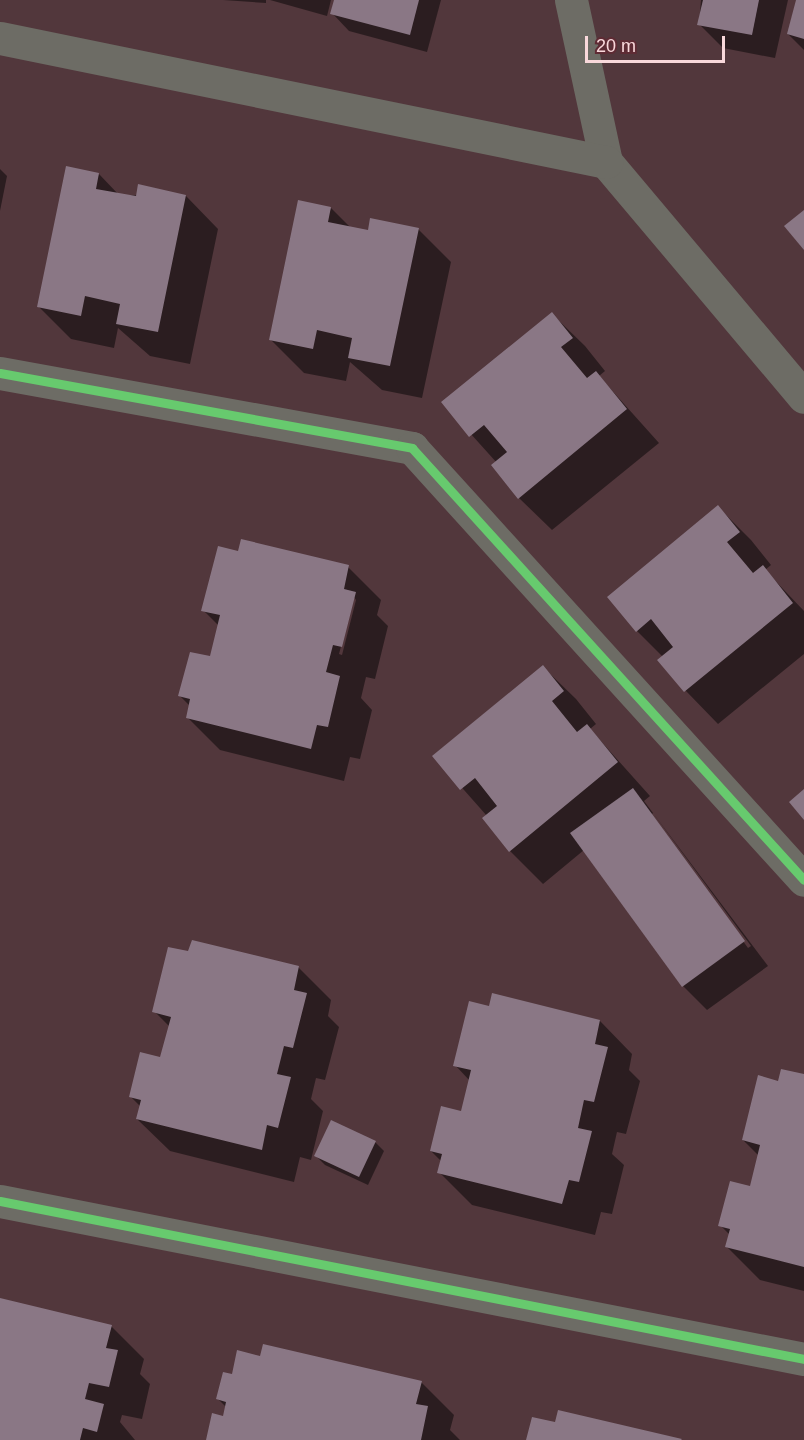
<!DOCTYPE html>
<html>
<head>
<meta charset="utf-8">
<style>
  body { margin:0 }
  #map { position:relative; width:804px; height:1440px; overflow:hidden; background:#52373c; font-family:Helvetica,sans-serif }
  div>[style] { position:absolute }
  .shadow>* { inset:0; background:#0007 }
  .building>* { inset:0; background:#8a7785 }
  .street>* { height:33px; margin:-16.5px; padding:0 16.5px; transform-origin:16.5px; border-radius:16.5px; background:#6d6c65 }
  .cycleway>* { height:9px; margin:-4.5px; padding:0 4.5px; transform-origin:4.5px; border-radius:4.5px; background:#67ca6e }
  span { translate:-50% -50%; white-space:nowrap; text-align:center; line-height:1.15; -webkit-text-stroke:6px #5e2b34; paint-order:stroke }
  .scale { position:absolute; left:585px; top:36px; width:140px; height:27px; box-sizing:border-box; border:3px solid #f9d8db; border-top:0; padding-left:8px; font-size:18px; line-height:21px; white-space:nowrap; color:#f9d8db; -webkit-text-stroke:4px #5e2b34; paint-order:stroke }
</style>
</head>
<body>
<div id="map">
  <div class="shadow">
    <div style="clip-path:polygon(223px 0,266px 0,266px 3px)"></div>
    <div style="clip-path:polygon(270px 0,331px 0,327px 16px)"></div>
    <div style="clip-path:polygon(336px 0,441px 0,427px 52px,349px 31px,332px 13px)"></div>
    <div style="clip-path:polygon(701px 0,788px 0,775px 58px,723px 48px,699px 24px)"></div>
    <div style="clip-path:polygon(797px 0,804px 0,804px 50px,788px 34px)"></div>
    <div style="clip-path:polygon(0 169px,7px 176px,0 211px)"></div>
    <div style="clip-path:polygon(99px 174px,119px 195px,186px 196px,218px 229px,190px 364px,150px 356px,118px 328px,114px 348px,71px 339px,38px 306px)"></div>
    <div style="clip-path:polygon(331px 208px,351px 228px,369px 232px,418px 229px,451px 262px,422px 398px,382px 390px,350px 362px,346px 381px,304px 373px,271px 340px)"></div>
    <div style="clip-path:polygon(552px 314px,585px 346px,605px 371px,599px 376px,659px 443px,552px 530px,519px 498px,497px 463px,443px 403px)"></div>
    <div style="clip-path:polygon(718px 507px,751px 540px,771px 565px,765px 570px,804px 611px,804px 654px,718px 724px,686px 691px,659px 660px,663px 657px,637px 631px)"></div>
    <div style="clip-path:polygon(evenodd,239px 553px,348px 567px,381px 600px,377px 615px,388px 626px,375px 679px,366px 677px,361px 698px,372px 710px,360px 759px,350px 757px,344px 781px,220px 750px,187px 717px,190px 706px,180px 696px,211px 658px,219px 626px,203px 610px,239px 553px,354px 597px,356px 600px,342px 655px,339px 654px,354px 597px)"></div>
    <div style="clip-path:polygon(evenodd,543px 667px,576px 699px,596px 724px,590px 729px,650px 796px,644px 801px,768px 966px,707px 1010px,683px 986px,584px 850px,543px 884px,510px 851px,487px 816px,434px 756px,543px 667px,653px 813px,751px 946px,748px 948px,651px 815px,653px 813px)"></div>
    <div style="clip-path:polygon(298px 967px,331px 1000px,328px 1016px,339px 1027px,325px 1080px,316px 1078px,311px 1099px,323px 1111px,311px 1160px,300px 1157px,294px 1182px,170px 1151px,137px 1119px,141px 1107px,131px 1097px,162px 1059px,170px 1027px,154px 1011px)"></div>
    <div style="clip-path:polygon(491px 1007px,600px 1021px,632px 1054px,629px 1070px,640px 1081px,626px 1134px,617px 1132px,612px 1154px,624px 1165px,612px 1214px,601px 1212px,595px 1235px,472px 1205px,439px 1172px,441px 1161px,431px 1151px,462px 1113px,470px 1081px,455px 1065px)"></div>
    <div style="clip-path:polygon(804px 1076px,804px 1291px,760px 1280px,727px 1247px,730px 1235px,720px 1225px,751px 1188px,759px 1156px,743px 1140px,780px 1082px)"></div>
    <div style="clip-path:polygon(375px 1142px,384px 1151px,368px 1185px,325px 1165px,316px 1156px)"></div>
    <div style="clip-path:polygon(0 1300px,111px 1326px,144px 1359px,140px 1374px,150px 1384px,142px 1419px,122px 1415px,120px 1422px,135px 1440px,0 1440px)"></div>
    <div style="clip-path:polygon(261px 1358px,421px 1382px,454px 1415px,450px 1430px,460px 1440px,207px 1440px,224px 1418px,226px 1407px,218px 1399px,233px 1376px)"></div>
  </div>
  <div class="building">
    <div style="clip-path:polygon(334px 0,419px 0,410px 35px,330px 14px)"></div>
    <div style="clip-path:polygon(703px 0,759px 0,752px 35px,697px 25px)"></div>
    <div style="clip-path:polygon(796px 0,804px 0,804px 39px,787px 34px)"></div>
    <div style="clip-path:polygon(66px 166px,99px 173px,96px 189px,136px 196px,138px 184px,186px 195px,158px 332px,116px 324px,120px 304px,85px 296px,81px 316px,37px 307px)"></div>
    <div style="clip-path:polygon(298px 200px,331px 207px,328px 222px,368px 230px,370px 218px,419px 228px,390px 366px,348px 358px,352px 338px,317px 330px,313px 349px,269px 340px)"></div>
    <div style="clip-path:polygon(804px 210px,804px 250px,784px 226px)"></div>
    <div style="clip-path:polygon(552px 312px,573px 338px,561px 347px,587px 378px,596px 371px,627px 409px,518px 499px,491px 465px,507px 452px,484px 425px,469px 437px,441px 402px)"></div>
    <div style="clip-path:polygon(718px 505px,740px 532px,727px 542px,753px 573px,763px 565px,793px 603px,684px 692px,657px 660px,673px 647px,651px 619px,636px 632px,607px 597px)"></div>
    <div style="clip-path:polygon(241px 539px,349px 565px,344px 589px,356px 592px,342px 647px,333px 645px,326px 672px,340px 676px,328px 727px,317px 725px,311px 749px,186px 718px,190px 699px,178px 696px,190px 652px,210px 656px,220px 615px,201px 611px,218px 546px,238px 551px)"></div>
    <div style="clip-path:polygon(543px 665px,564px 691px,552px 701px,577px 732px,587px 724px,618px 762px,509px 852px,482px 818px,497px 806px,475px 778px,460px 790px,432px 756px)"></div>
    <div style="clip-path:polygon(633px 788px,745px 941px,682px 987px,570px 833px)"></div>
    <div style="clip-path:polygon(804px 789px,804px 820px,789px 802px)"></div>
    <div style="clip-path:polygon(192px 940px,299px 966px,294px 990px,307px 993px,293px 1048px,284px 1046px,277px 1074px,291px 1077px,278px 1128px,267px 1125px,262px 1150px,136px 1119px,141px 1100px,129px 1097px,140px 1052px,160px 1057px,171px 1017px,152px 1012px,168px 947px,188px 951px)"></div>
    <div style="clip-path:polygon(492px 993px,600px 1020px,595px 1044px,608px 1047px,594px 1102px,584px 1100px,578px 1128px,592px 1131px,579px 1182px,569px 1180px,562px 1204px,437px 1173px,442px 1154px,430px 1151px,441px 1106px,461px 1111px,471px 1070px,453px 1066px,469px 1001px,489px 1006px)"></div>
    <div style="clip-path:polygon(781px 1069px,804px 1074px,804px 1267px,725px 1247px,730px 1229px,718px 1226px,730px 1181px,750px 1186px,760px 1145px,742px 1140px,758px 1075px,778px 1081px)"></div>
    <div style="clip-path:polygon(331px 1120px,376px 1141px,359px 1177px,314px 1156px)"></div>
    <div style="clip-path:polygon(0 1298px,112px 1325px,106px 1348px,118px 1350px,109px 1387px,89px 1383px,85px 1399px,104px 1404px,97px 1432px,83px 1428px,80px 1440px,0 1440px)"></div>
    <div style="clip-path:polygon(263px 1344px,422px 1381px,416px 1404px,428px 1406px,421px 1440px,206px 1440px,212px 1413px,223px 1416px,226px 1402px,216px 1399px,223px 1372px,232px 1374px,237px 1350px,260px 1356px)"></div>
    <div style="clip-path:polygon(558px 1410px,682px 1439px,681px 1440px,526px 1440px,532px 1417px,555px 1422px)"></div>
  </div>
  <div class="street">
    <div style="left:571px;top:0;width:166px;rotate:77.8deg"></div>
    <div style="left:606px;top:162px;width:307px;rotate:49.9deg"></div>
    <div style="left:0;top:38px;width:619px;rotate:11.56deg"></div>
    <div style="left:0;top:373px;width:419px;rotate:10.3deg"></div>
    <div style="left:412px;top:448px;width:583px;rotate:47.78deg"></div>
    <div style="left:0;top:1201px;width:819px;rotate:11.12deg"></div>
  </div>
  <div class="cycleway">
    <div style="left:0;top:373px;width:419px;rotate:10.3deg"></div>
    <div style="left:412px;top:448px;width:583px;rotate:47.78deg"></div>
    <div style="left:0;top:1201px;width:819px;rotate:11.12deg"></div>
  </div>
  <div class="scale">20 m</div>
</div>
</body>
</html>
